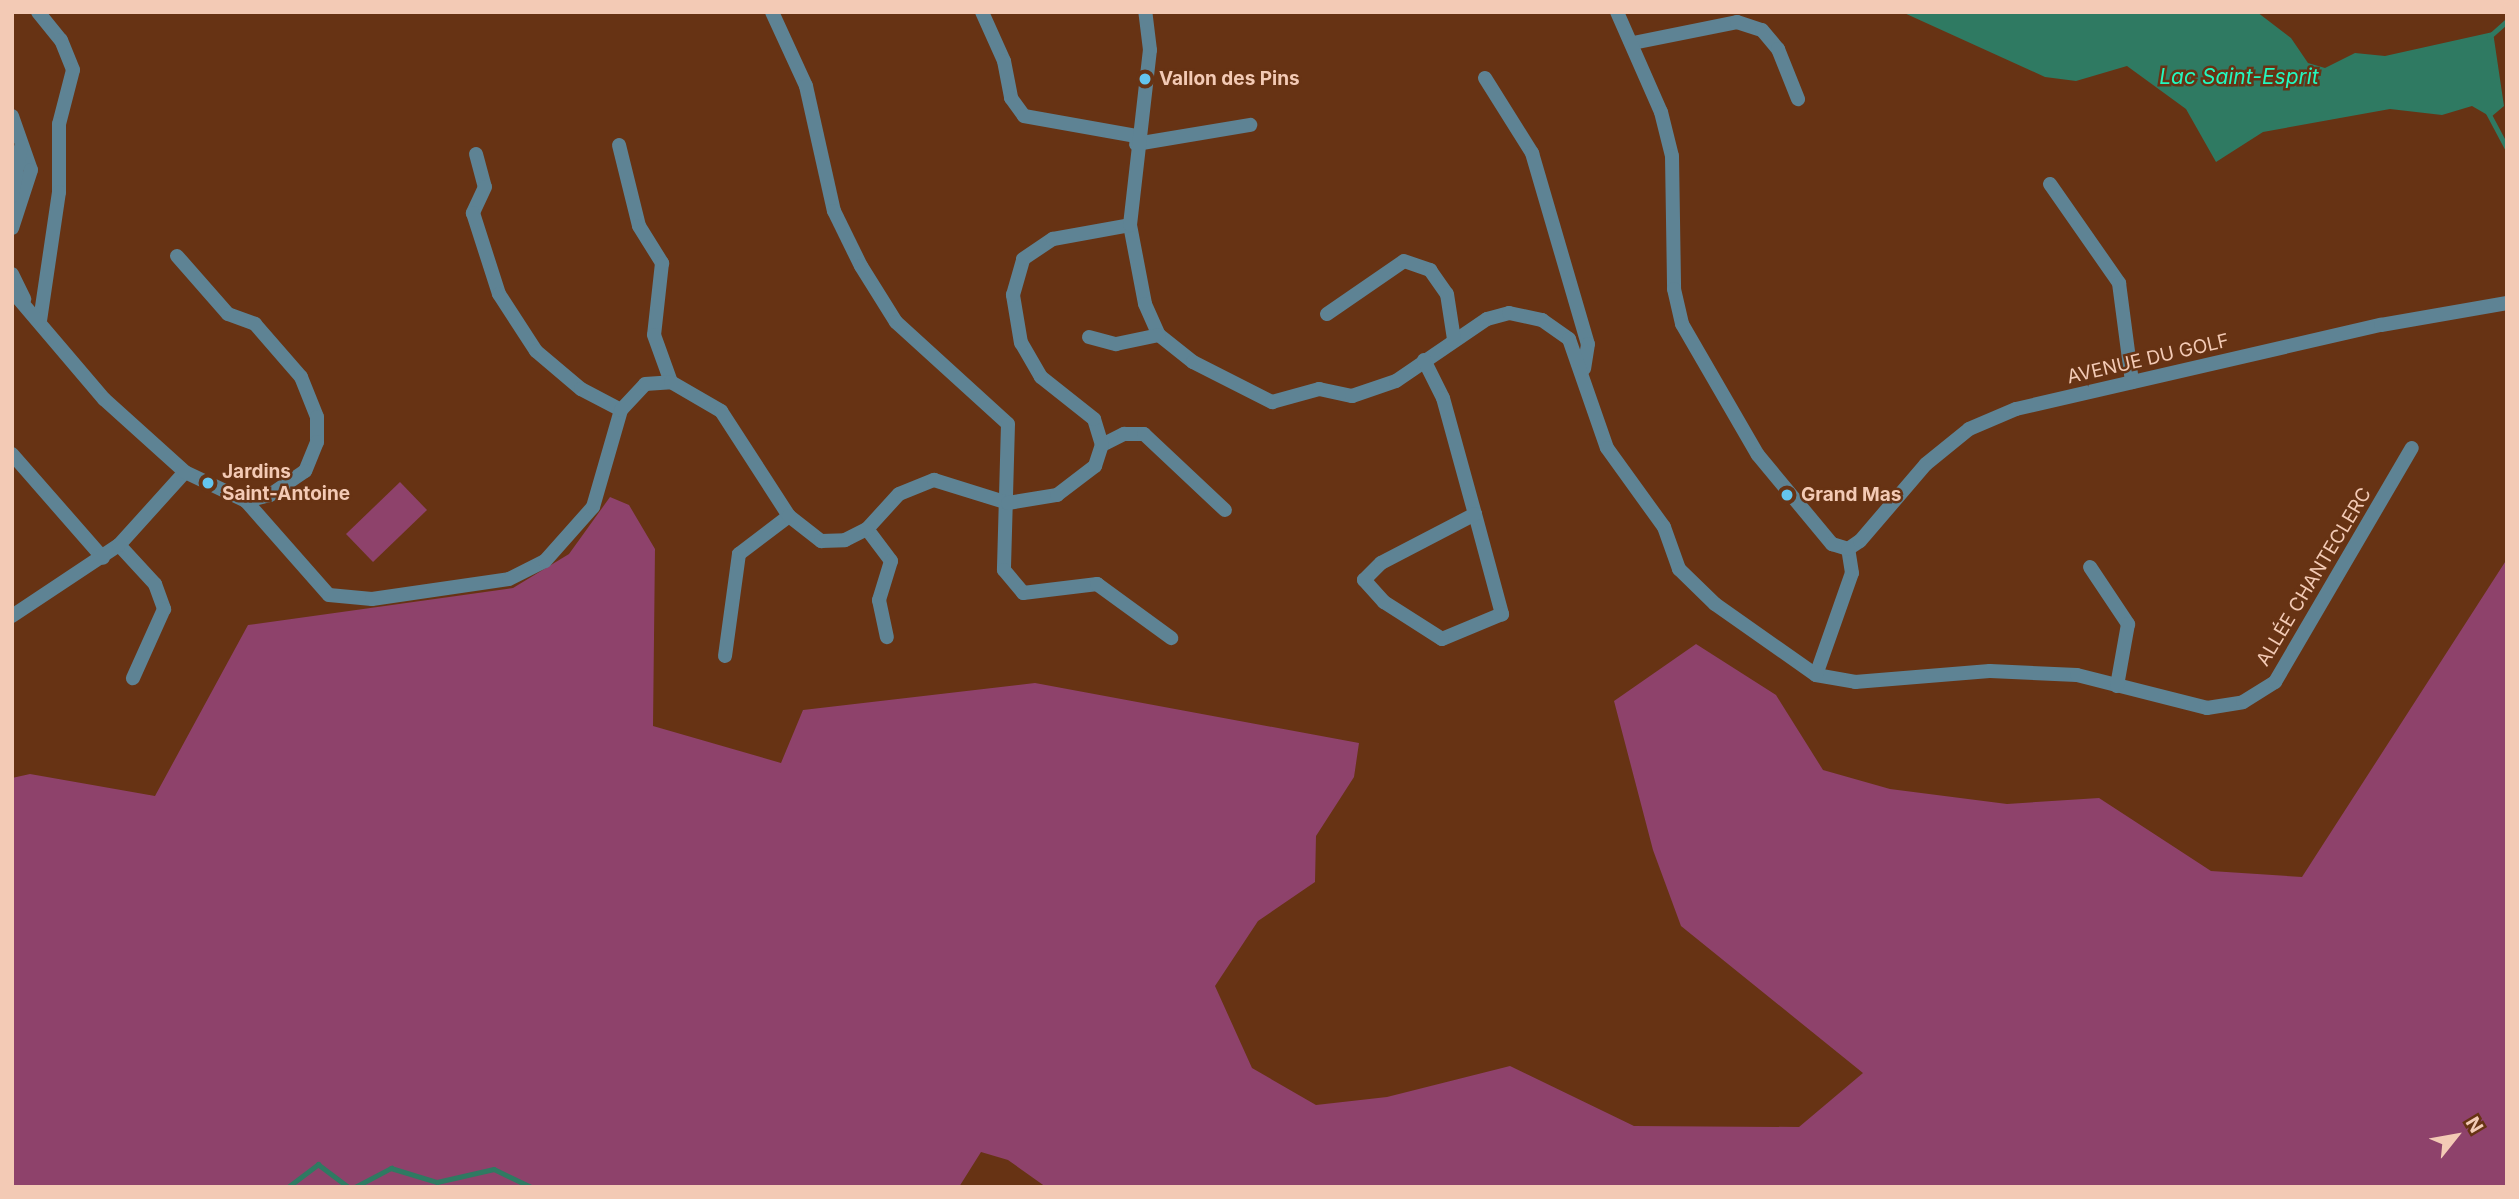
<!DOCTYPE html>
<html>
<head>
<meta charset="utf-8">
<style>
  body { margin:0 }
  #map { position:relative; width:2519px; height:1199px; overflow:hidden; background:#673314; font-family:Inter,sans-serif }
  div>[style] { position:absolute }
  .green>* { inset:0; background:#8e426b }
  .water>* { inset:0; background:#2f7a62 }
  .stream>* { height:4.5px; margin:-2.25px; padding:0 2.25px; transform-origin:2.25px; border-radius:2.25px; background:#2f7a62 }
  .minor>* { height:14px; margin:-7px; padding:0 7px; transform-origin:7px; border-radius:7px; background:#5e8394 }
  .tertiary>* { height:14px; margin:-7px; padding:0 7px; transform-origin:7px; border-radius:7px; background:#5e8394 }
  .dots>* { width:19px; height:19px; translate:-50% -50%; box-sizing:border-box; border:4px solid #673314; border-radius:50% }
  span { translate:-50% -50%; white-space:nowrap; text-align:center; line-height:1.15; -webkit-text-stroke:5px #673314; paint-order:stroke }
  .poi-label { font-size:19px; color:#f3cab5; font-weight:700 }
  .left { translate:0 -50%; text-align:left }
  .street-label { font-size:19px; color:#f3cab5 }
  .water-label { font-size:21px; color:#23f7bf; font-style:italic }
  .frame { position:absolute; inset:0; border:14px solid #f3cab5; pointer-events:none }
  .north { position:absolute; left:2421px; top:1101px; width:70px; height:70px; -webkit-text-stroke:5px #673314; paint-order:stroke; rotate:59deg; font-size:19px; font-weight:700; line-height:28px; text-align:center; color:#f3cab5 }
  .north::after { content:''; display:block; margin:auto; width:24px; height:32px; background:#f3cab5; clip-path:polygon(50% 0,100% 100%,50% 72%,0 100%) }
</style>
</head>
<body>
<div id="map">
  <div class="green">
    <div style="clip-path:polygon(400px 482px,427px 510px,373px 562px,346px 534px)"></div>
    <div style="clip-path:polygon(610px 497px,629px 505px,655px 549px,653px 726px,781px 763px,803px 710px,1035px 683px,1359px 743px,1354px 777px,1316px 836px,1315px 882px,1258px 921px,1215px 986px,1252px 1068px,1316px 1105px,1387px 1097px,1510px 1066px,1634px 1126px,1799px 1127px,1863px 1073px,1681px 926px,1653px 850px,1614px 701px,1696px 644px,1776px 695px,1823px 770px,1890px 789px,2007px 804px,2099px 798px,2211px 871px,2302px 877px,2507px 559px,2507px 1187px,1046px 1187px,1008px 1160px,981px 1152px,959px 1187px,12px 1187px,12px 778px,30px 774px,155px 796px,248px 625px,513px 588px,569px 554px)"></div>
  </div>
  <div class="water">
    <div style="clip-path:polygon(1902px 12px,2257px 12px,2291px 38px,2308px 63px,2325px 68px,2355px 53px,2385px 56px,2493px 32px,2504px 106px,2491px 117px,2472px 106px,2442px 115px,2390px 109px,2263px 132px,2216px 162px,2186px 109px,2127px 66px,2076px 81px,2045px 77px)"></div>
  </div>
  <div class="stream">
    <div style="left:2489px;top:37px;width:24px;rotate:-42deg"></div>
    <div style="left:2488px;top:112px;width:40px;rotate:62deg"></div>
    <div style="left:288px;top:1187px;width:38px;rotate:-37deg"></div>
    <div style="left:318px;top:1164px;width:39px;rotate:37deg"></div>
    <div style="left:355px;top:1187px;width:41px;rotate:-27.8deg"></div>
    <div style="left:391px;top:1168px;width:48px;rotate:16.9deg"></div>
    <div style="left:437px;top:1182px;width:58px;rotate:-12.8deg"></div>
    <div style="left:494px;top:1169px;width:41px;rotate:25.9deg"></div>
  </div>
  <div class="minor">
    <div style="left:38px;top:12px;width:36px;rotate:51deg"></div>
    <div style="left:61px;top:40px;width:32px;rotate:68deg"></div>
    <div style="left:73px;top:70px;width:56px;rotate:104.5deg"></div>
    <div style="left:59px;top:124px;width:68px;rotate:90deg"></div>
    <div style="left:59px;top:192px;width:129px;rotate:98.4deg"></div>
    <div style="left:772px;top:12px;width:81px;rotate:65.3deg"></div>
    <div style="left:806px;top:86px;width:128px;rotate:77.4deg"></div>
    <div style="left:834px;top:211px;width:61px;rotate:63.9deg"></div>
    <div style="left:861px;top:266px;width:66px;rotate:58deg"></div>
    <div style="left:896px;top:322px;width:151px;rotate:42.3deg"></div>
    <div style="left:1008px;top:424px;width:146px;rotate:91.6deg"></div>
    <div style="left:1004px;top:570px;width:30px;rotate:50deg"></div>
    <div style="left:1023px;top:593px;width:75px;rotate:-6.9deg"></div>
    <div style="left:1097px;top:584px;width:92px;rotate:36.1deg"></div>
    <div style="left:982px;top:12px;width:54px;rotate:65.8deg"></div>
    <div style="left:1004px;top:61px;width:38px;rotate:79deg"></div>
    <div style="left:1011px;top:98px;width:22px;rotate:54deg"></div>
    <div style="left:1024px;top:116px;width:114px;rotate:10.1deg"></div>
    <div style="left:1633px;top:43px;width:106px;rotate:-11.4deg"></div>
    <div style="left:1737px;top:22px;width:26px;rotate:18deg"></div>
    <div style="left:1762px;top:30px;width:25px;rotate:50deg"></div>
    <div style="left:1778px;top:49px;width:54px;rotate:68.2deg"></div>
    <div style="left:1485px;top:78px;width:89px;rotate:57.9deg"></div>
    <div style="left:1532px;top:153px;width:199px;rotate:73.7deg"></div>
    <div style="left:1588px;top:344px;width:25px;rotate:99deg"></div>
    <div style="left:1136px;top:144px;width:116px;rotate:-9.5deg"></div>
    <div style="left:619px;top:145px;width:83px;rotate:76.1deg"></div>
    <div style="left:639px;top:226px;width:44px;rotate:58.1deg"></div>
    <div style="left:662px;top:263px;width:72px;rotate:96.3deg"></div>
    <div style="left:654px;top:335px;width:50px;rotate:70.1deg"></div>
    <div style="left:476px;top:154px;width:34px;rotate:75deg"></div>
    <div style="left:485px;top:187px;width:29px;rotate:115deg"></div>
    <div style="left:473px;top:213px;width:85px;rotate:72.2deg"></div>
    <div style="left:499px;top:294px;width:68px;rotate:57deg"></div>
    <div style="left:536px;top:351px;width:59px;rotate:40.2deg"></div>
    <div style="left:581px;top:389px;width:45px;rotate:27.7deg"></div>
    <div style="left:2050px;top:184px;width:121px;rotate:55.1deg"></div>
    <div style="left:2119px;top:283px;width:100px;rotate:82.5deg"></div>
    <div style="left:1130px;top:225px;width:80px;rotate:79.2deg"></div>
    <div style="left:1145px;top:304px;width:34px;rotate:66deg"></div>
    <div style="left:1159px;top:335px;width:43px;rotate:38.5deg"></div>
    <div style="left:1193px;top:362px;width:89px;rotate:26.9deg"></div>
    <div style="left:1272px;top:402px;width:49px;rotate:-15.5deg"></div>
    <div style="left:1319px;top:389px;width:34px;rotate:12deg"></div>
    <div style="left:1352px;top:396px;width:46px;rotate:-18.8deg"></div>
    <div style="left:1396px;top:381px;width:110px;rotate:-34.3deg"></div>
    <div style="left:1487px;top:319px;width:23px;rotate:-15deg"></div>
    <div style="left:1509px;top:313px;width:34px;rotate:12deg"></div>
    <div style="left:1542px;top:320px;width:33px;rotate:35deg"></div>
    <div style="left:1569px;top:339px;width:115px;rotate:70.8deg"></div>
    <div style="left:1607px;top:448px;width:97px;rotate:54.2deg"></div>
    <div style="left:1664px;top:527px;width:45px;rotate:70.3deg"></div>
    <div style="left:1679px;top:569px;width:50px;rotate:44.2deg"></div>
    <div style="left:1715px;top:604px;width:123px;rotate:35.1deg"></div>
    <div style="left:1816px;top:675px;width:40px;rotate:10deg"></div>
    <div style="left:1855px;top:682px;width:135px;rotate:-4.7deg"></div>
    <div style="left:1990px;top:671px;width:87px;rotate:2.6deg"></div>
    <div style="left:2077px;top:675px;width:134px;rotate:14.2deg"></div>
    <div style="left:2207px;top:708px;width:36px;rotate:-9deg"></div>
    <div style="left:2243px;top:702px;width:38px;rotate:-32deg"></div>
    <div style="left:2275px;top:682px;width:271px;rotate:-59.7deg"></div>
    <div style="left:177px;top:256px;width:77px;rotate:48.7deg"></div>
    <div style="left:228px;top:314px;width:29px;rotate:20deg"></div>
    <div style="left:255px;top:324px;width:70px;rotate:49deg"></div>
    <div style="left:301px;top:377px;width:43px;rotate:68.2deg"></div>
    <div style="left:317px;top:417px;width:25px;rotate:90deg"></div>
    <div style="left:317px;top:442px;width:31px;rotate:112deg"></div>
    <div style="left:305px;top:471px;width:42px;rotate:145.6deg"></div>
    <div style="left:270px;top:495px;width:25px;rotate:166deg"></div>
    <div style="left:1327px;top:314px;width:93px;rotate:-34.5deg"></div>
    <div style="left:1404px;top:261px;width:28px;rotate:19deg"></div>
    <div style="left:1430px;top:270px;width:29px;rotate:55deg"></div>
    <div style="left:1447px;top:294px;width:46px;rotate:81.2deg"></div>
    <div style="left:1089px;top:337px;width:28px;rotate:15deg"></div>
    <div style="left:1116px;top:344px;width:44px;rotate:-11.8deg"></div>
    <div style="left:1424px;top:360px;width:42px;rotate:63.4deg"></div>
    <div style="left:1443px;top:398px;width:120px;rotate:74.6deg"></div>
    <div style="left:1475px;top:514px;width:104px;rotate:74.9deg"></div>
    <div style="left:1502px;top:614px;width:65px;rotate:157.4deg"></div>
    <div style="left:1442px;top:639px;width:69px;rotate:-147.5deg"></div>
    <div style="left:1384px;top:602px;width:30px;rotate:-132deg"></div>
    <div style="left:1364px;top:580px;width:24px;rotate:-45deg"></div>
    <div style="left:1381px;top:563px;width:106px;rotate:-27.5deg"></div>
    <div style="left:1102px;top:445px;width:25px;rotate:-27deg"></div>
    <div style="left:1124px;top:434px;width:20px"></div>
    <div style="left:1144px;top:434px;width:111px;rotate:43.2deg"></div>
    <div style="left:12px;top:454px;width:138px;rotate:48.8deg"></div>
    <div style="left:867px;top:529px;width:40px;rotate:53deg"></div>
    <div style="left:891px;top:561px;width:41px;rotate:107.1deg"></div>
    <div style="left:879px;top:600px;width:38px;rotate:78deg"></div>
    <div style="left:119px;top:545px;width:53px;rotate:47.3deg"></div>
    <div style="left:155px;top:584px;width:27px;rotate:70deg"></div>
    <div style="left:164px;top:609px;width:76px;rotate:114.2deg"></div>
    <div style="left:2090px;top:567px;width:69px;rotate:56.3deg"></div>
    <div style="left:2128px;top:624px;width:63px;rotate:100.1deg"></div>
    <div style="left:12px;top:616px;width:128px;rotate:-33.6deg"></div>
    <div style="left:119px;top:545px;width:98px;rotate:-47.9deg"></div>
    <div style="left:725px;top:656px;width:103px;rotate:-82.2deg"></div>
    <div style="left:739px;top:554px;width:63px;rotate:-37.2deg"></div>
    <div style="left:1816px;top:675px;width:108px;rotate:-70.6deg"></div>
    <div style="left:1852px;top:573px;width:24px;rotate:-99deg"></div>
  </div>
  <div class="tertiary">
    <div style="left:1617px;top:12px;width:109px;rotate:66.3deg"></div>
    <div style="left:1661px;top:112px;width:45px;rotate:76deg"></div>
    <div style="left:1672px;top:156px;width:133px;rotate:89.1deg"></div>
    <div style="left:1674px;top:289px;width:36px;rotate:77deg"></div>
    <div style="left:1682px;top:324px;width:151px;rotate:59.9deg"></div>
    <div style="left:1758px;top:455px;width:116px;rotate:50.3deg"></div>
    <div style="left:1832px;top:544px;width:17px;rotate:17deg"></div>
    <div style="left:1848px;top:549px;width:14px;rotate:-34deg"></div>
    <div style="left:1860px;top:541px;width:101px;rotate:-49.4deg"></div>
    <div style="left:1926px;top:464px;width:55px;rotate:-39.1deg"></div>
    <div style="left:1969px;top:429px;width:51px;rotate:-23.1deg"></div>
    <div style="left:2016px;top:409px;width:375px;rotate:-13deg"></div>
    <div style="left:2381px;top:325px;width:128px;rotate:-9.9deg"></div>
    <div style="left:12px;top:116px;width:57px;rotate:70.6deg"></div>
    <div style="left:31px;top:170px;width:61px;rotate:108.1deg"></div>
    <div style="left:12px;top:196px;width:50px;rotate:-79.6deg"></div>
    <div style="left:12px;top:274px;width:28px;rotate:64deg"></div>
    <div style="left:12px;top:291px;width:142px;rotate:49.6deg"></div>
    <div style="left:104px;top:399px;width:109px;rotate:42deg"></div>
    <div style="left:185px;top:472px;width:68px;rotate:25.4deg"></div>
    <div style="left:246px;top:501px;width:125px;rotate:48.6deg"></div>
    <div style="left:329px;top:595px;width:43px;rotate:5.3deg"></div>
    <div style="left:372px;top:599px;width:138px;rotate:-8.3deg"></div>
    <div style="left:509px;top:579px;width:40px;rotate:-26.6deg"></div>
    <div style="left:545px;top:561px;width:72px;rotate:-48.4deg"></div>
    <div style="left:593px;top:507px;width:101px;rotate:-73.9deg"></div>
    <div style="left:621px;top:410px;width:35px;rotate:-47deg"></div>
    <div style="left:645px;top:384px;width:26px;rotate:-4deg"></div>
    <div style="left:671px;top:382px;width:58px;rotate:30.1deg"></div>
    <div style="left:721px;top:411px;width:125px;rotate:57.1deg"></div>
    <div style="left:789px;top:516px;width:41px;rotate:38deg"></div>
    <div style="left:821px;top:541px;width:24px;rotate:-2deg"></div>
    <div style="left:845px;top:540px;width:25px;rotate:-27deg"></div>
    <div style="left:867px;top:529px;width:47px;rotate:-47.6deg"></div>
    <div style="left:899px;top:494px;width:38px;rotate:-22deg"></div>
    <div style="left:934px;top:480px;width:77px;rotate:17.3deg"></div>
    <div style="left:1008px;top:503px;width:50px;rotate:-9.3deg"></div>
    <div style="left:1057px;top:495px;width:48px;rotate:-37.3deg"></div>
    <div style="left:1095px;top:466px;width:22px;rotate:-72deg"></div>
    <div style="left:1102px;top:445px;width:27px;rotate:-107deg"></div>
    <div style="left:1094px;top:419px;width:68px;rotate:-141.6deg"></div>
    <div style="left:1041px;top:377px;width:39px;rotate:-120deg"></div>
    <div style="left:1021px;top:343px;width:49px;rotate:-99.5deg"></div>
    <div style="left:1013px;top:295px;width:37px;rotate:-74deg"></div>
    <div style="left:1023px;top:259px;width:36px;rotate:-34deg"></div>
    <div style="left:1053px;top:239px;width:78px;rotate:-10.3deg"></div>
    <div style="left:1130px;top:225px;width:176px;rotate:-83.5deg"></div>
    <div style="left:1150px;top:50px;width:38px;rotate:-97deg"></div>
  </div>
  <div class="dots">
    <div style="left:1145px;top:79px;background:#64c5ee"></div>
    <div style="left:208px;top:483px;background:#64c5ee"></div>
    <div style="left:1787px;top:495px;background:#64c5ee"></div>
  </div>
  <div class="poi-label">
    <span class="left" style="left:1159px;top:79px">Vallon des Pins</span>
    <span class="left" style="left:222px;top:483px">Jardins<br>Saint-Antoine</span>
    <span class="left" style="left:1801px;top:495px">Grand Mas</span>
  </div>
  <div class="street-label">
    <span style="left:2148px;top:359px;rotate:-13deg">AVENUE DU GOLF</span>
    <span style="left:2314px;top:577px;rotate:-59deg">ALLÉE CHANTECLERC</span>
  </div>
  <div class="water-label">
    <span style="left:2239px;top:77px">Lac Saint-Esprit</span>
  </div>
  <div class="frame"></div>
  <div class="north">N</div>
</div>
</body>
</html>
